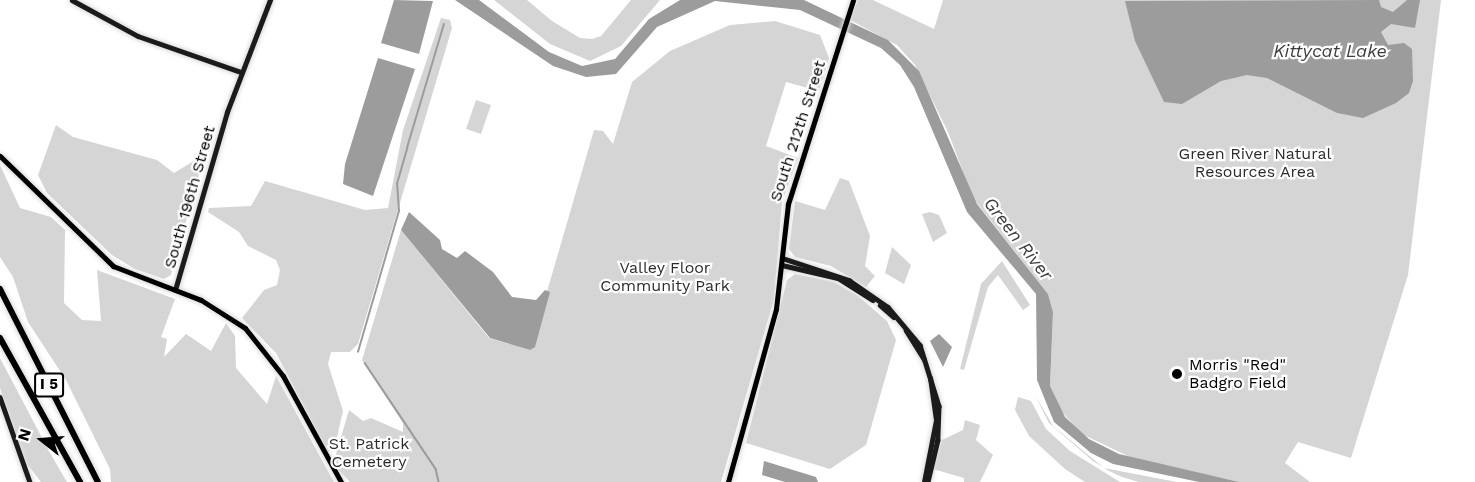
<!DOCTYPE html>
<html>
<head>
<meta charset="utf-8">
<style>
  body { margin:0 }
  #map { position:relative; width:1475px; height:482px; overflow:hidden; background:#fff; font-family:"Work Sans",sans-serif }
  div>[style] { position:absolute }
  .green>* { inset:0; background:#d5d5d5 }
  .water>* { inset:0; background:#9c9c9c }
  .stream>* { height:1.5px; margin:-0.75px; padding:0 0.75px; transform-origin:0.75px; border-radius:0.75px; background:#9c9c9c }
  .roads { filter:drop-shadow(0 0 2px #dbdbdb) drop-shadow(0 0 2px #dbdbdb) }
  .secondary>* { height:4.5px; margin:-2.25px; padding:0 2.25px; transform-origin:2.25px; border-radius:2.25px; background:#1b1b1b }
  .primary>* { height:5px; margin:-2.5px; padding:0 2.5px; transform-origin:2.5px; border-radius:2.5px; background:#000 }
  .highway>* { height:6px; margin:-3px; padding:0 3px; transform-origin:3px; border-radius:3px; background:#000 }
  .dots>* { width:16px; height:16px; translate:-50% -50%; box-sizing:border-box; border:3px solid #fff; border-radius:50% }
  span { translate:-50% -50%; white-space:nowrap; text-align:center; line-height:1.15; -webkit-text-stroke:4.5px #fff; paint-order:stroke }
  .shield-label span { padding:2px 4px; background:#fff; border:2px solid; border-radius:4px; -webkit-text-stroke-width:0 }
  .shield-label { font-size:15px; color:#000; font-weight:700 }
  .street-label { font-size:16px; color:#000 }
  .park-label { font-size:16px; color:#2c2c2c }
  .poi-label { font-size:16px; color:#000 }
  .left { translate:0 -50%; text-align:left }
  .water-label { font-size:18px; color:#3d3d3d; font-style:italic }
  .north { position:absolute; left:12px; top:410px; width:60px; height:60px; -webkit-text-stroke:4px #fff; paint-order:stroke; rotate:287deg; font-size:16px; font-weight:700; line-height:24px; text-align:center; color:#000 }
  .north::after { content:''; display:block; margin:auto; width:21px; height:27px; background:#000; clip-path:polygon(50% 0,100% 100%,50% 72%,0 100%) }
</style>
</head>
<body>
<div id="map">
  <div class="green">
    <div style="clip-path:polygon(494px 0,527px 0,552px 21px,580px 38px,592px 39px,601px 36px,631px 0,660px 0,621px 46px,590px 61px,550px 44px)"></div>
    <div style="clip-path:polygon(858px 0,873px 0,934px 29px,943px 0,1441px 0,1408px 275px,1351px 458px,1298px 442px,1285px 463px,1310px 482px,1239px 482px,1136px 460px,1082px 434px,1060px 410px,1050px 387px,1053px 312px,1048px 294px,973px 198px,948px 132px,915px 65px,897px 45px,850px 20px)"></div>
    <div style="clip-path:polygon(441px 18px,450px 20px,452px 28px,358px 344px,350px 352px,331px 352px,328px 364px,343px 411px,335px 446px,328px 452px,276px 353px,242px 318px,264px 290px,277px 285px,280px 270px,276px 260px,248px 246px,239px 232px,208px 212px,209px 208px,251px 206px,265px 181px,365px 210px,388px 208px,403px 130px)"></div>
    <div style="clip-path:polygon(775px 21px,820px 35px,829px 58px,819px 91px,786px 82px,766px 146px,798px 158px,782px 202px,774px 299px,721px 482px,350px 482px,333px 464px,349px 410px,363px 421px,371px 418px,403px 432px,403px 423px,362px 360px,401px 230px,489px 338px,530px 350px,594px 130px,603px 131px,613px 144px,632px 82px,670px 51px,730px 25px)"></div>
    <div style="clip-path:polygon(476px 100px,491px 105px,481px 134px,466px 129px)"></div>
    <div style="clip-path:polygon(56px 125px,73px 137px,157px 160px,174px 173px,197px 159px,201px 168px,171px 275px,164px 279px,135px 269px,112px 255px,47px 193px,38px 175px)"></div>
    <div style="clip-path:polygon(0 165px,20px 208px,51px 217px,65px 230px,64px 303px,82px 320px,101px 321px,97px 270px,175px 299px,161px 337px,167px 339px,164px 357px,186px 334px,211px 351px,226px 323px,235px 336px,236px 368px,267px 404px,276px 376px,334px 482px,111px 482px,110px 469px,66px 380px,28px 322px,13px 277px,0 257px)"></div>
    <div style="clip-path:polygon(840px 178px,849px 181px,870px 236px,865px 266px,875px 276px,866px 287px,831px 266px,795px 257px,789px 249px,795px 201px,825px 210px)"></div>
    <div style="clip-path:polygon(930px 212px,939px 215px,947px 233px,933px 242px,922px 214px)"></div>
    <div style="clip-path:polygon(892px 247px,911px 265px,904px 284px,885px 273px)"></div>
    <div style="clip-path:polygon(1002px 261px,1030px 305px,1023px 310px,998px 275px,988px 287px,964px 370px,960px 369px,981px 284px)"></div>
    <div style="clip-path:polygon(795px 274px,834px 282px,858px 296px,887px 321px,896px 340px,866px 445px,830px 469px,746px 443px,787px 280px)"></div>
    <div style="clip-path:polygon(0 358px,50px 453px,67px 482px,41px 482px,27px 464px,0 388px)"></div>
    <div style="clip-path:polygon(1035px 395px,1053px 426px,1104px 468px,1177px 482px,1139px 482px,1122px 477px,1109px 471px,1093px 461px,1049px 423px)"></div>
    <div style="clip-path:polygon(1018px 397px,1031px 401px,1046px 429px,1070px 451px,1120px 482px,1085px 482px,1065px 469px,1029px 436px,1015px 410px)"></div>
    <div style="clip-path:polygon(965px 420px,980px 425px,976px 440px,993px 455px,980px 482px,964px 482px,964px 478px,933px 469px,942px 440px,963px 430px)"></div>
  </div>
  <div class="water">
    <div style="clip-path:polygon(394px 0,433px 1px,419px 54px,381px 43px)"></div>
    <div style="clip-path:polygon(455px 0,479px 0,549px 52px,582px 66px,615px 59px,649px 19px,680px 0,804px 0,888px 40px,919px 71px,977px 204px,1048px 294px,1053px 312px,1050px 386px,1065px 417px,1089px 439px,1119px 454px,1239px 482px,1199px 482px,1113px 464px,1091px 453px,1054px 422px,1037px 380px,1036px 294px,967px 212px,914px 87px,900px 65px,881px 48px,800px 10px,715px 1px,657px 27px,616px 74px,586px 77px,553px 66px)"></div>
    <div style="clip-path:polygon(1379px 0,1381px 7px,1393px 12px,1407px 0,1420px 0,1415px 28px,1391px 24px,1381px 32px,1388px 45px,1404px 43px,1412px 49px,1413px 81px,1409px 93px,1396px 103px,1363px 118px,1337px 113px,1267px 78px,1247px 75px,1221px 81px,1182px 104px,1164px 102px,1135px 41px,1125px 1px)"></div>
    <div style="clip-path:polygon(378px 58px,415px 69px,373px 196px,343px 184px,345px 164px)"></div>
    <div style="clip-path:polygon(409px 212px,440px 240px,442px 249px,457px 258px,465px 251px,493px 272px,512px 297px,536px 300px,545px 290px,550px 292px,535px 347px,530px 350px,490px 338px,401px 230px)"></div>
    <div style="clip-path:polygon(939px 334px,952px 347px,943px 367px,930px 341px)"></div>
    <div style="clip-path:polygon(764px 461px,816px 477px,818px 482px,785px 482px,762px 475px)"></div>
  </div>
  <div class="stream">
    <div style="left:358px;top:352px;width:147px;rotate:-73.8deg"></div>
    <div style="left:399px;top:211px;width:27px;rotate:-94deg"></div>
    <div style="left:397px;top:184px;width:37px;rotate:-74deg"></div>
    <div style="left:407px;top:148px;width:129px;rotate:-73.4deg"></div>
    <div style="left:365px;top:363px;width:128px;rotate:56.2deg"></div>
    <div style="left:436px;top:469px;width:13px;rotate:77deg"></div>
  </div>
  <div class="roads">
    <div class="secondary">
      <div style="left:72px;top:0;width:75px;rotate:28.6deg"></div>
      <div style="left:138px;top:36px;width:109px;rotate:19.3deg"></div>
      <div style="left:782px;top:258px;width:71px;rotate:18.2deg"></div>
      <div style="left:849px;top:280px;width:47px;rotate:34.7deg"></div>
      <div style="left:888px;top:307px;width:50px;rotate:49.9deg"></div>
      <div style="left:920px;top:345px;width:64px;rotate:72.7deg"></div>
      <div style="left:939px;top:406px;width:34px;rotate:92deg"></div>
      <div style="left:938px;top:440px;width:43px;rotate:103.4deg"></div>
      <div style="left:782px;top:265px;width:57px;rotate:13.1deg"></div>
      <div style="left:838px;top:278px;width:41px;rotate:32.2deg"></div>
      <div style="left:175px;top:290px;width:185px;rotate:-73.7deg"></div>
      <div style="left:227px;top:112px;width:120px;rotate:-69deg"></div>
      <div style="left:880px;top:305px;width:18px;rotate:41deg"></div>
      <div style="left:906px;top:330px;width:34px;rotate:58deg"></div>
      <div style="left:0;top:397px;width:90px;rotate:70.6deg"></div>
      <div style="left:924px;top:482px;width:63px;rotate:-79deg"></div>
      <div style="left:936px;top:420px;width:42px;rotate:-98.1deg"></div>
    </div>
    <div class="primary">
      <div style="left:0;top:156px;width:158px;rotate:44.2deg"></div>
      <div style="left:113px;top:266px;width:94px;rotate:21.1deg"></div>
      <div style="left:201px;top:300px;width:52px;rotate:32.5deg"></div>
      <div style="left:245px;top:328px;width:61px;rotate:51.6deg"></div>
      <div style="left:283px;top:376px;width:121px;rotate:61.3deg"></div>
      <div style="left:728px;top:482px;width:180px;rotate:-74.5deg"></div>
      <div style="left:776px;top:309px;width:106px;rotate:-83.5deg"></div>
      <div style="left:788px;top:204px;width:214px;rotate:-72.3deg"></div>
    </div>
    <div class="highway">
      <div style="left:0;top:289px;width:216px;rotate:63.1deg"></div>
      <div style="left:0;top:338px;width:165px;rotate:60.9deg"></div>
    </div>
  </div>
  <div class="dots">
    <div style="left:1177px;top:374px;background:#000"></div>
  </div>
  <div class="shield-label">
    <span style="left:49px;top:385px">I 5</span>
  </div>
  <div class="street-label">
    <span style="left:798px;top:131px;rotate:-72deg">South 212th Street</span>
    <span style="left:190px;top:197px;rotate:-74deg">South 196th Street</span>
  </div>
  <div class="park-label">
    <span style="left:1255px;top:163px">Green River Natural<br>Resources Area</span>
    <span style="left:665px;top:277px">Valley Floor<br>Community Park</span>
    <span style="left:369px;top:453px">St. Patrick<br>Cemetery</span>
  </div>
  <div class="poi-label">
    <span class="left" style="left:1189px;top:374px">Morris "Red"<br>Badgro Field</span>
  </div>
  <div class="water-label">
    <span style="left:1330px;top:51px">Kittycat Lake</span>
    <span style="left:1018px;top:239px;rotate:52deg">Green River</span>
  </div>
  <div class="north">N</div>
</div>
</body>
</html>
